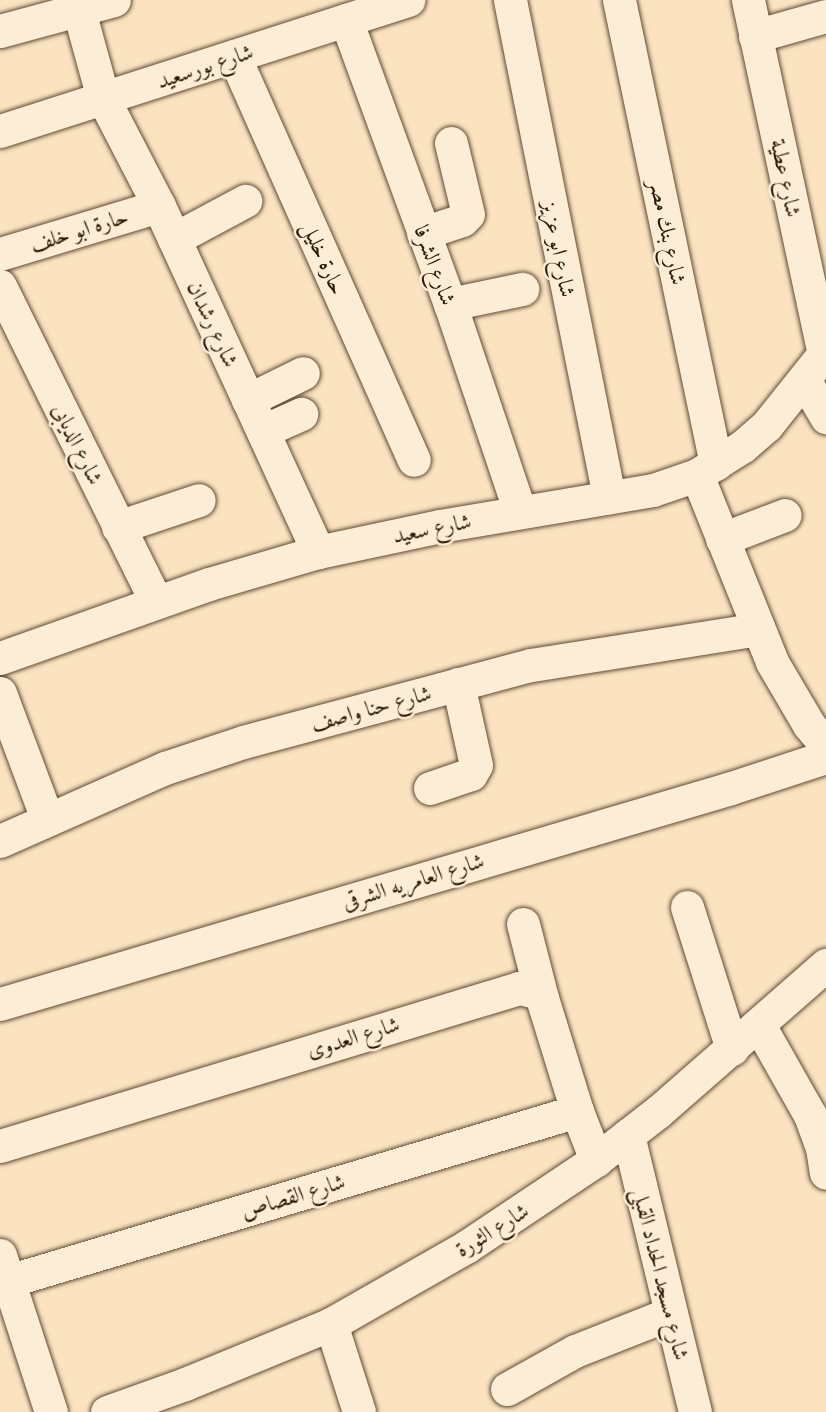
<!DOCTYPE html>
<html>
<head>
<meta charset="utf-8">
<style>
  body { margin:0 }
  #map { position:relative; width:826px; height:1412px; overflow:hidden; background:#fbe3c0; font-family:"Gentium Book Plus",Amiri,serif }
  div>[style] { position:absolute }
  .roads { filter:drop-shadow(0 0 2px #614a34) drop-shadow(0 0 2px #614a34) }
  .street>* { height:33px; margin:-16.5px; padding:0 16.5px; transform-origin:16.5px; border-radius:16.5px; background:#fcedd6 }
  .secondary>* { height:33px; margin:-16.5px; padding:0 16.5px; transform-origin:16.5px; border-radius:16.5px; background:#fcedd6 }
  span { translate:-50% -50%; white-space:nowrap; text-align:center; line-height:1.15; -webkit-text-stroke:5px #fcedd6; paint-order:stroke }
  .street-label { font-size:22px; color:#2e1706 }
</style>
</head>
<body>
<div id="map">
  <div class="roads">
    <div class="street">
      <div style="left:76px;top:0;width:102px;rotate:74.6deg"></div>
      <div style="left:103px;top:98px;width:122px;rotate:62.6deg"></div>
      <div style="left:159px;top:206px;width:381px;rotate:65.3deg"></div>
      <div style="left:510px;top:0;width:507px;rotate:78.73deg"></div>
      <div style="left:619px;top:0;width:474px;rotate:78.2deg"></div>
      <div style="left:748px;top:0;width:363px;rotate:77.9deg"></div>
      <div style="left:346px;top:20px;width:302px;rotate:69.9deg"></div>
      <div style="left:450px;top:304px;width:219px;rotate:71.4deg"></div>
      <div style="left:0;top:31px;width:118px;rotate:-15.2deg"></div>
      <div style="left:755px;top:36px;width:74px;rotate:-15.7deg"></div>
      <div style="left:234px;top:56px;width:442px;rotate:66deg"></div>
      <div style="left:423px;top:233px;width:41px;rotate:-18.4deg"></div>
      <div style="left:462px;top:220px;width:8px;rotate:-45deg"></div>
      <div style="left:468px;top:214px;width:73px;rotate:-103.5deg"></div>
      <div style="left:174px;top:239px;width:81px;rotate:-28.2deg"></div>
      <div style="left:0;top:254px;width:166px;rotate:-16.8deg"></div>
      <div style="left:0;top:286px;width:352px;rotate:63.7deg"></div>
      <div style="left:450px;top:304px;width:74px;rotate:-11.8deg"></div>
      <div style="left:805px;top:381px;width:42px;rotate:59.7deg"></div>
      <div style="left:248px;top:400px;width:61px;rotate:-26.1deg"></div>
      <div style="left:263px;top:431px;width:42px;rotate:-24.1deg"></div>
      <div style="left:697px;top:475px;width:201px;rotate:68.1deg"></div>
      <div style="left:772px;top:662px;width:73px;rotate:59.6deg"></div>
      <div style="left:809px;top:725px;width:26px;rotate:50deg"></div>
      <div style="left:118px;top:527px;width:85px;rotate:-18.4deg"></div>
      <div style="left:722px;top:539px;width:67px;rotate:-20.9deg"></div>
      <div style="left:0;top:658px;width:222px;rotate:-19.5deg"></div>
      <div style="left:209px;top:584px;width:114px;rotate:-16.4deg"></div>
      <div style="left:318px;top:552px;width:125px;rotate:-12deg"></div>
      <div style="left:440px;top:526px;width:216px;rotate:-9.6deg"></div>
      <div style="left:653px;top:490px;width:46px;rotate:-18.8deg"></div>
      <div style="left:697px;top:475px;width:54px;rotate:-32.2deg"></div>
      <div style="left:743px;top:446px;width:32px;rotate:-41deg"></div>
      <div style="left:767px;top:425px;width:95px;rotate:-51.4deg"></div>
      <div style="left:0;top:693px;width:134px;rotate:69.5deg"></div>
      <div style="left:430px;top:788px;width:43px;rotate:-18.9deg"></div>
      <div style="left:471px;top:774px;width:10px;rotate:-61deg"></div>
      <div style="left:476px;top:765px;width:83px;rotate:-102.5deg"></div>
      <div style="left:0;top:841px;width:180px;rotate:-23.9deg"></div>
      <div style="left:165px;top:768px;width:82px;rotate:-18.4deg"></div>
      <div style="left:243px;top:742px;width:298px;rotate:-15deg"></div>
      <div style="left:531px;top:665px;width:230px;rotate:-9deg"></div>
      <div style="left:687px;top:907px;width:149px;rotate:72.4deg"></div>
      <div style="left:523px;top:924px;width:76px;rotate:75.6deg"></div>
      <div style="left:0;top:1004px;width:762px;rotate:-16.46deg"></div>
      <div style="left:731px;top:788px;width:100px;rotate:-18.1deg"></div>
      <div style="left:759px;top:1025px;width:103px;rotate:60.5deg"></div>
      <div style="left:810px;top:1115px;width:35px;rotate:70deg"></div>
      <div style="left:822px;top:1148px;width:25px;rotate:81deg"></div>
      <div style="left:628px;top:1135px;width:285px;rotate:76.4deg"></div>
      <div style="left:0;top:1146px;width:543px;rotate:-16.93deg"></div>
      <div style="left:519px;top:988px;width:17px;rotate:13deg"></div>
      <div style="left:536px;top:992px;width:8px;rotate:45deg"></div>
      <div style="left:542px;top:998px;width:118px;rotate:72.8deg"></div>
      <div style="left:577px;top:1111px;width:53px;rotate:68.8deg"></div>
      <div style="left:0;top:1255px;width:165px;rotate:72deg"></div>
      <div style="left:8px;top:1281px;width:594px;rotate:-16.63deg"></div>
      <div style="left:331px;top:1324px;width:92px;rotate:72.3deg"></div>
      <div style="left:507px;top:1389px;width:78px;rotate:-29.2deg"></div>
      <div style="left:575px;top:1351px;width:103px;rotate:-21.6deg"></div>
      <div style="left:107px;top:1412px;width:83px;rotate:-19.7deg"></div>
      <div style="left:185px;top:1384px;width:158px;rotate:-22.3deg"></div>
      <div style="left:331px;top:1324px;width:155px;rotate:-29.7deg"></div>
      <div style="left:466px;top:1247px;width:156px;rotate:-33.8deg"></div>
      <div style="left:596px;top:1160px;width:80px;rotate:-37.9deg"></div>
      <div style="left:659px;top:1111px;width:222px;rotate:-41.2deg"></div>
    </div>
    <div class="secondary">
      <div style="left:0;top:131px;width:429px;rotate:-17.8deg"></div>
    </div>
  </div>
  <div class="street-label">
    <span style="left:205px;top:66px;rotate:-18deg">شارع بورسعيد</span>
    <span style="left:786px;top:178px;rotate:78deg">شارع عطية</span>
    <span style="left:79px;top:230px;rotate:-17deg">حارة ابو خلف</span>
    <span style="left:668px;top:232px;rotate:78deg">شارع بنك مصر</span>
    <span style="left:559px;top:249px;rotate:79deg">شارع ابو عزيز</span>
    <span style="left:324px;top:258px;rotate:66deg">حارة خليل</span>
    <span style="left:435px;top:265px;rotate:70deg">شارع الشرفا</span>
    <span style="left:213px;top:324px;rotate:65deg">شارع رشدان</span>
    <span style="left:78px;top:444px;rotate:64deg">شارع الديابى</span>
    <span style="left:432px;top:528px;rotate:-11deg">شارع سعيد</span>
    <span style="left:371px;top:708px;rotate:-15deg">شارع حنا واصف</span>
    <span style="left:413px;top:881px;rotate:-17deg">شارع العامريه الشرقى</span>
    <span style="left:353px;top:1037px;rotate:-17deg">شارع العدوى</span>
    <span style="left:293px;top:1196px;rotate:-17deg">شارع القصاص</span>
    <span style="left:492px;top:1230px;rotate:-32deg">شارع الثورة</span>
    <span style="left:661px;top:1274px;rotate:76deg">شارع مسجد الحداد القبلى</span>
  </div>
</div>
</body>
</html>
